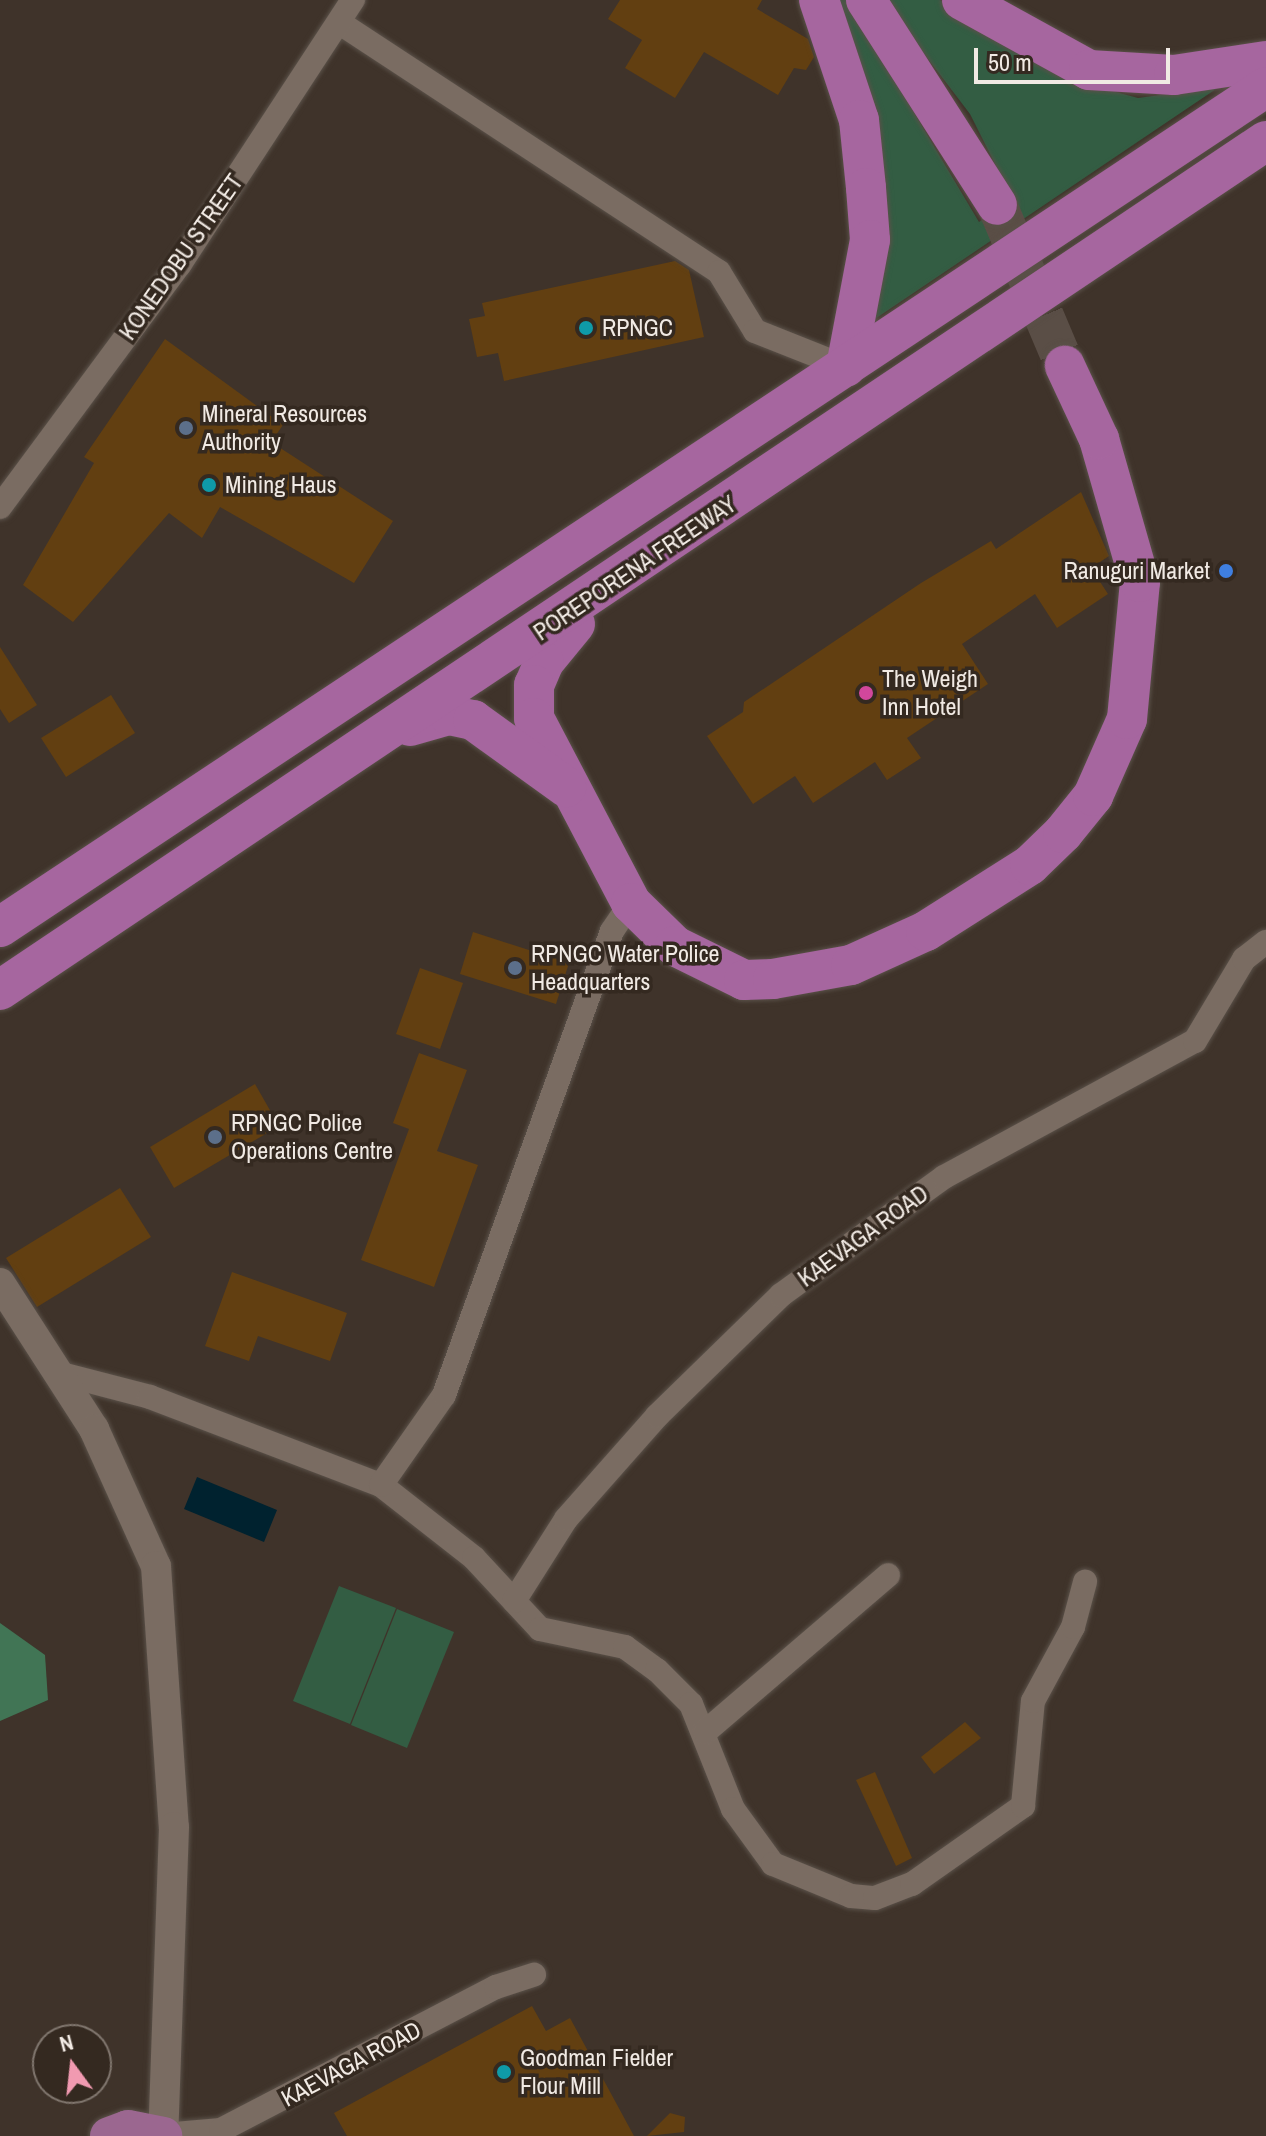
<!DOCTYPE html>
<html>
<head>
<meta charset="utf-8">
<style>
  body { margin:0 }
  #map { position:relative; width:1266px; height:2136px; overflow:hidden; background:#3f332a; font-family:"Archivo Narrow",sans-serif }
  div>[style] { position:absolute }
  .green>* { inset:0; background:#335d43 }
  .forest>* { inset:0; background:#417555 }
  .water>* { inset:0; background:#00222f }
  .building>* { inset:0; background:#623f11 }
  .trunk-tunnel>* { height:40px; margin-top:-20px; transform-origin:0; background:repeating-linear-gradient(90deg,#5a4e46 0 40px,transparent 0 60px) }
  .roads { filter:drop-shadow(0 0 2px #5a5149) drop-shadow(0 0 2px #5a5149) }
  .minor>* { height:24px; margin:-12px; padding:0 12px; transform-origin:12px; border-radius:12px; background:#7a6c62 }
  .tertiary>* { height:30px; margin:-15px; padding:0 15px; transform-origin:15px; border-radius:15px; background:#7a6c62 }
  .primary>* { height:38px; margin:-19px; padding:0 19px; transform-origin:19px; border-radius:19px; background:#9b6790 }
  .trunk>* { height:40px; margin:-20px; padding:0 20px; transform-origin:20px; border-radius:20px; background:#a6669f }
  .dots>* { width:22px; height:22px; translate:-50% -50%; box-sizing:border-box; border:4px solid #342920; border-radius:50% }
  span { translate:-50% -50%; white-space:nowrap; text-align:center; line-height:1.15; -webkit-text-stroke:7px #342920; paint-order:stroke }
  .street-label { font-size:24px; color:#f1eae4 }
  .poi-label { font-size:24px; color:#f1eae4 }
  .left { translate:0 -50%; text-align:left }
  .right { translate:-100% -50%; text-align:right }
  .north { position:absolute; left:32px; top:2024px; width:80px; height:80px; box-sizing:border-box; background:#342920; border:2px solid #80766e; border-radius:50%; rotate:345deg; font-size:22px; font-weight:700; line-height:32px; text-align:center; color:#f1eae4 }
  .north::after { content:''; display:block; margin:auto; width:28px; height:36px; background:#f19ab1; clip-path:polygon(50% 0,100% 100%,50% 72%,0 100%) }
  .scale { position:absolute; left:974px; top:48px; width:196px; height:36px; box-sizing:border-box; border:4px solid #f1eae4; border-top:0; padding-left:10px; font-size:24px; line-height:28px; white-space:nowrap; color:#f1eae4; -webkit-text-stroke:6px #342920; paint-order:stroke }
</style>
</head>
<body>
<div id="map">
  <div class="green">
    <div style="clip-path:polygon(831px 0,847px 0,979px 222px,1012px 198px,970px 114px,883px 0,940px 0,1061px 77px,1138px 98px,1219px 87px,869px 323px)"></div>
    <div style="clip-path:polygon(339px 1586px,396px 1608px,350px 1724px,293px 1701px)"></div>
    <div style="clip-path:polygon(397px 1609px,454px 1632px,407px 1748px,351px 1725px)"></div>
  </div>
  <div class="forest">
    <div style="clip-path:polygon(0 1623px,45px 1655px,48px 1700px,0 1721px)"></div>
  </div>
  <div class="water">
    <div style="clip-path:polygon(197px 1477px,277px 1510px,264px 1542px,184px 1509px)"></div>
  </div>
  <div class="building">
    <div style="clip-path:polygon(620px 0,762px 0,757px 9px,808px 39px,814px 57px,806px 70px,794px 68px,778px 95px,704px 52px,675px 98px,625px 68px,642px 40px,608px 19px)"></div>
    <div style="clip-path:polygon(675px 261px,689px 270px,704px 337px,504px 381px,498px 353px,477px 357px,469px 319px,485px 316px,482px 303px)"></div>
    <div style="clip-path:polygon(165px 339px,283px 425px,271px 442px,393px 521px,354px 583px,220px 507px,202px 538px,169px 513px,73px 622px,23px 585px,94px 463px,84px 457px)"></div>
    <div style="clip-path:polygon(1081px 492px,1109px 556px,1091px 568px,1108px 594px,1057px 628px,1035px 594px,962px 644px,988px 684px,907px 738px,921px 758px,887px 780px,875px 762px,813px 803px,795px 776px,753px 804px,707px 736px,743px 712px,744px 702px,921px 583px,991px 541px,996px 549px)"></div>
    <div style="clip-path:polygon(0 647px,37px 705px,9px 723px,0 709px)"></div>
    <div style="clip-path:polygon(111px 695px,135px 733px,66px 777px,41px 738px)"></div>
    <div style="clip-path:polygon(473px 932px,569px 963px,556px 1004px,460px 974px)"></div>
    <div style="clip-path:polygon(420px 968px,463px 983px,440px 1049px,396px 1034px)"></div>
    <div style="clip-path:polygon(419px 1053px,467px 1070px,437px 1151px,478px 1165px,434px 1287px,361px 1260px,409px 1129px,393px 1123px)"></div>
    <div style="clip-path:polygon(255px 1084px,279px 1126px,174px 1188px,150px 1147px)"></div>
    <div style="clip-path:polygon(120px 1188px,151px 1237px,37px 1307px,6px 1258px)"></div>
    <div style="clip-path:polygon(232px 1272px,347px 1313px,330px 1361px,258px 1336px,249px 1361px,205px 1346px)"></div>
    <div style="clip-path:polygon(965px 1722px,981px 1738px,934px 1774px,921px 1757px)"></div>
    <div style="clip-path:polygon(875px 1772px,912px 1858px,896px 1866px,856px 1780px)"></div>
    <div style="clip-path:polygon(532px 2006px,546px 2031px,570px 2018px,634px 2136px,347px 2136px,334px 2113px)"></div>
    <div style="clip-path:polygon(670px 2113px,685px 2117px,684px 2132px,647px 2136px)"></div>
  </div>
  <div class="trunk-tunnel">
    <div style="left:997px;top:205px;width:175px;rotate:67.1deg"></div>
  </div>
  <div class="roads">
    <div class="minor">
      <div style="left:340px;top:23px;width:453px;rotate:33.3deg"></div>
      <div style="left:719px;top:272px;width:69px;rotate:58.6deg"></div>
      <div style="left:755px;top:331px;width:98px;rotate:21.6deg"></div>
      <div style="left:0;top:507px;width:302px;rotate:-53.5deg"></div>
      <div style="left:180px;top:264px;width:316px;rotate:-56.8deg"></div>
      <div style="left:58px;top:1373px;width:95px;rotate:14.6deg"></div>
      <div style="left:150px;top:1397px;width:247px;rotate:20.9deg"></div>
      <div style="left:381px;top:1485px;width:118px;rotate:38.1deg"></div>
      <div style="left:474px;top:1558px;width:97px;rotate:47.1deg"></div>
      <div style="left:540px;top:1629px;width:87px;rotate:12deg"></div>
      <div style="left:625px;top:1647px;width:39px;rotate:36deg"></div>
      <div style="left:657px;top:1670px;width:48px;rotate:45deg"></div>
      <div style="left:691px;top:1704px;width:113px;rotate:68.2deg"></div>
      <div style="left:733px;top:1809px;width:68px;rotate:54deg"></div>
      <div style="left:773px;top:1864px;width:84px;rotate:22.3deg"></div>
      <div style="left:851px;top:1896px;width:24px;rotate:5deg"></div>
      <div style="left:875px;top:1898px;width:40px;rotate:-21deg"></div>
      <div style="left:912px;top:1884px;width:136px;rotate:-35.1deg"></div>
      <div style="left:1023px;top:1806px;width:105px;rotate:-84.6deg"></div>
      <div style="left:1033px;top:1701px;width:84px;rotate:-61.6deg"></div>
      <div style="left:1073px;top:1627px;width:47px;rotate:-75.1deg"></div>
      <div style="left:381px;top:1485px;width:110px;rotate:-55deg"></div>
      <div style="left:444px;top:1395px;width:493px;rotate:-70.1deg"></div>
      <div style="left:612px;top:931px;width:34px;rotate:-56deg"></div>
      <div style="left:514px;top:1601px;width:97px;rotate:-57.6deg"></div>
      <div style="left:566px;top:1519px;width:137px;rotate:-48.5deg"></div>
      <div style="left:657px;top:1416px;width:173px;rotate:-44.3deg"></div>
      <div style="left:781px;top:1295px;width:201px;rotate:-35.9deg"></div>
      <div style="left:944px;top:1177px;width:285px;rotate:-28.5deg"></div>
      <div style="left:1195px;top:1041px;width:96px;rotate:-59.1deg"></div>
      <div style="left:1244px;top:959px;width:28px;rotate:-38deg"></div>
      <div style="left:705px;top:1732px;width:241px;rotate:-40.6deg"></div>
      <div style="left:163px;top:2135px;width:58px;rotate:-4.9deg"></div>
      <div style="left:221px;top:2130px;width:310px;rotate:-27.5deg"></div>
      <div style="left:496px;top:1987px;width:40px;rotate:-18deg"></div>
    </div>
    <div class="tertiary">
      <div style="left:0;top:1283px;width:174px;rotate:57.2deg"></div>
      <div style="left:94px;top:1429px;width:150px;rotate:65.7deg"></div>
      <div style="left:156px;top:1566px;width:262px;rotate:86.1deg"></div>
      <div style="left:174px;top:1827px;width:308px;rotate:92deg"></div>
    </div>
    <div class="primary">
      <div style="left:109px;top:2136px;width:20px;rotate:-20deg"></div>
      <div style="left:128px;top:2129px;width:36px;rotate:11deg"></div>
    </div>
    <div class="trunk">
      <div style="left:819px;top:0;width:126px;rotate:71.6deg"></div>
      <div style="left:859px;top:120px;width:68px;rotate:84.1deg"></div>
      <div style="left:866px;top:188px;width:52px;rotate:85.6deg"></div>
      <div style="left:870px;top:240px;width:129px;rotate:100.7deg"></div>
      <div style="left:866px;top:0;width:243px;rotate:57.4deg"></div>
      <div style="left:962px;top:0;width:145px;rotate:28.9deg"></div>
      <div style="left:1089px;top:70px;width:85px;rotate:3.4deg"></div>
      <div style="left:1174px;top:75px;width:93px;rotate:-8.7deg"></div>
      <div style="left:575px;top:624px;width:49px;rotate:129.2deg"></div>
      <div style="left:544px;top:662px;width:25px;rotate:113deg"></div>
      <div style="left:534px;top:685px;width:33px;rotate:90deg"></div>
      <div style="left:534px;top:718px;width:209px;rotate:62.3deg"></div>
      <div style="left:631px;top:903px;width:62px;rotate:44.3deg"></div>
      <div style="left:675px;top:946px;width:77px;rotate:26.2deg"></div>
      <div style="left:744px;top:980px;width:29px;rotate:-2deg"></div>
      <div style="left:773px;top:979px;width:79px;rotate:-10.2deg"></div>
      <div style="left:851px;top:965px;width:82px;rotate:-24.4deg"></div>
      <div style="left:926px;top:931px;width:123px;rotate:-32.4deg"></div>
      <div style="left:1030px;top:865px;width:46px;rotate:-44.1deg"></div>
      <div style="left:1063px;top:833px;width:48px;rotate:-51deg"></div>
      <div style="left:1093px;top:796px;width:84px;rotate:-66.2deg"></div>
      <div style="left:1127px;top:719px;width:138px;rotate:-84.6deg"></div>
      <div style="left:1140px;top:582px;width:149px;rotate:-106deg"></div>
      <div style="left:1099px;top:439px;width:81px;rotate:-115deg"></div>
      <div style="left:410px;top:726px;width:41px;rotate:-15.8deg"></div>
      <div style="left:449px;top:715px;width:25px;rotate:12deg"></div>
      <div style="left:473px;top:720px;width:115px;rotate:35.8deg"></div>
      <div style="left:0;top:927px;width:1519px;rotate:-33.56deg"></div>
      <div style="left:0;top:990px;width:1524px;rotate:-33.85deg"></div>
    </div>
  </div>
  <div class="dots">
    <div style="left:586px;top:328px;background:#0f9aa8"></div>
    <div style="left:186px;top:428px;background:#5c6f8a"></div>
    <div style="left:209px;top:485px;background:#0f9aa8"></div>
    <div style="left:1226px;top:571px;background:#3f7fe0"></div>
    <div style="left:866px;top:693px;background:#d1479c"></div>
    <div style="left:515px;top:968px;background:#5c6f8a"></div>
    <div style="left:215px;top:1137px;background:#5c6f8a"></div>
    <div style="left:504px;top:2072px;background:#0f9aa8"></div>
  </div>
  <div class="street-label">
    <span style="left:181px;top:257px;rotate:-55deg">KONEDOBU STREET</span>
    <span style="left:635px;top:568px;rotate:-34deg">POREPORENA FREEWAY</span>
    <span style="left:863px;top:1236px;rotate:-36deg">KAEVAGA ROAD</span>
    <span style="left:351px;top:2064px;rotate:-28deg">KAEVAGA ROAD</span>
  </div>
  <div class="poi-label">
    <span class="left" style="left:602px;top:328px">RPNGC</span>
    <span class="left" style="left:202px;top:428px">Mineral Resources<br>Authority</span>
    <span class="left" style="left:225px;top:485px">Mining Haus</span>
    <span class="right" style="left:1210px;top:571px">Ranuguri Market</span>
    <span class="left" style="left:882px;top:693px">The Weigh<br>Inn Hotel</span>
    <span class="left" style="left:531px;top:968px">RPNGC Water Police<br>Headquarters</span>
    <span class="left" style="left:231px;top:1137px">RPNGC Police<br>Operations Centre</span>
    <span class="left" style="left:520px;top:2072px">Goodman Fielder<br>Flour Mill</span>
  </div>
  <div class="north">N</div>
  <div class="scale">50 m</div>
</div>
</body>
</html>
